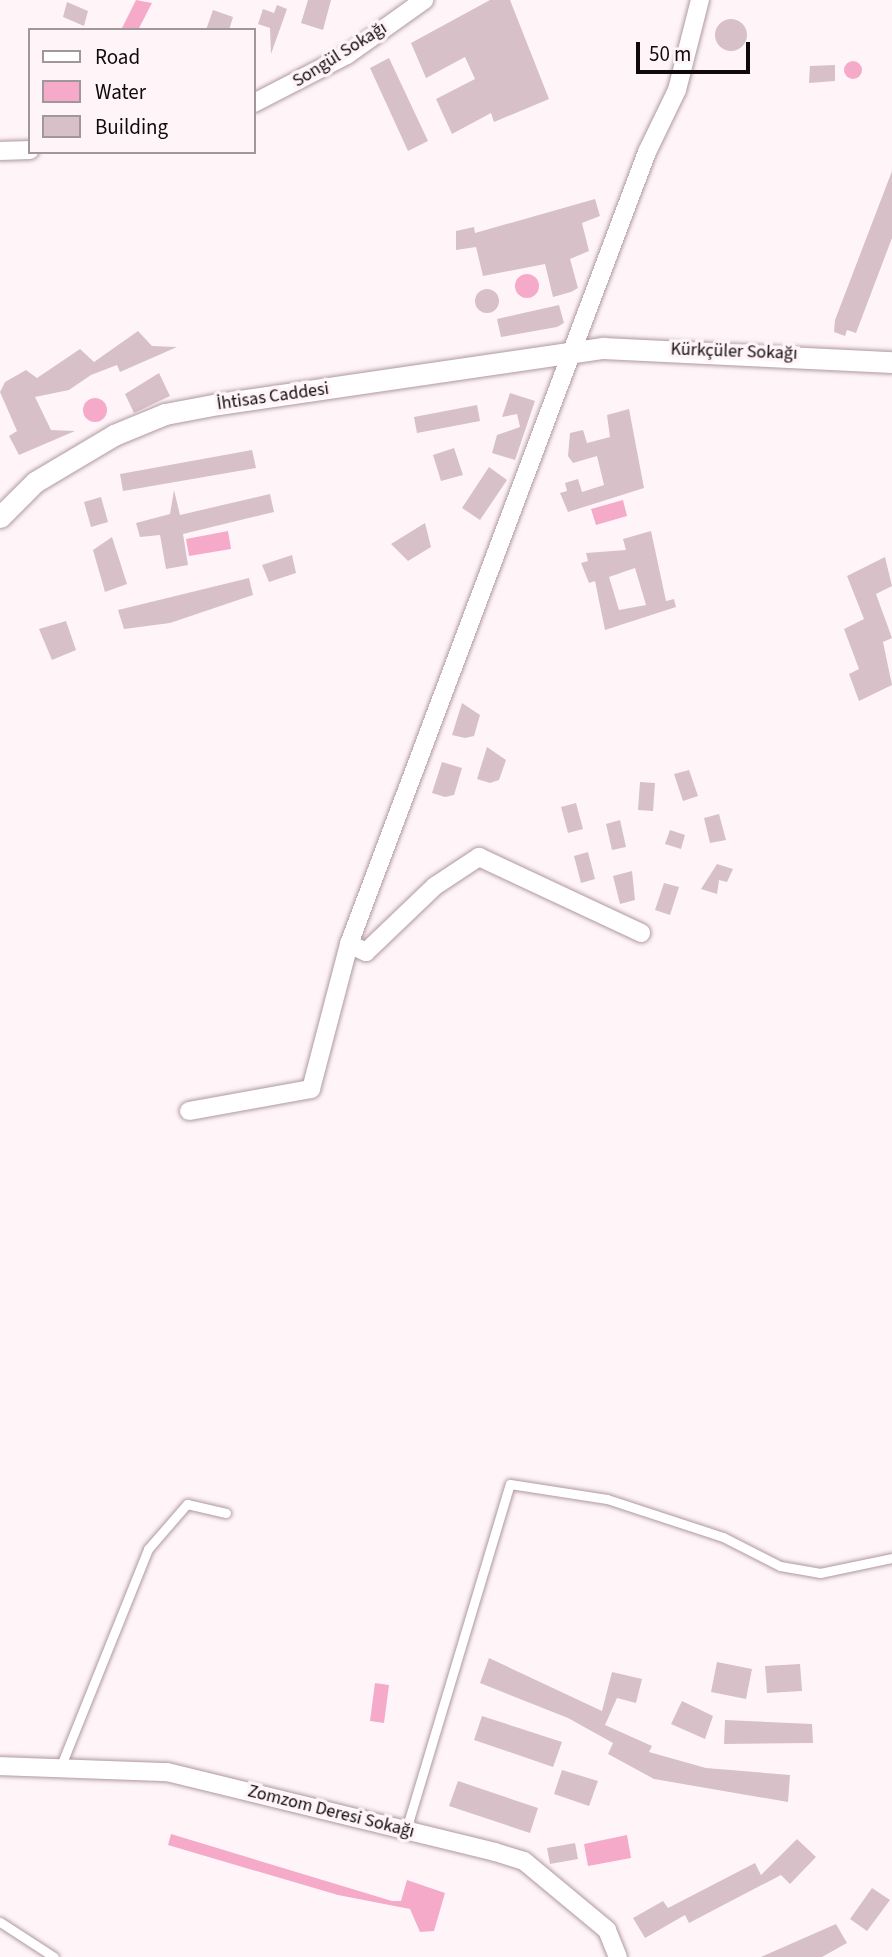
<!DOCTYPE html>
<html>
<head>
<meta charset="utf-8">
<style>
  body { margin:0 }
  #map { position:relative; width:892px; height:1957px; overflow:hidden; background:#fff5f8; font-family:"Source Sans 3",sans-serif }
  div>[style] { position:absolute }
  .water>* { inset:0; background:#f5aac9 }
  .round { border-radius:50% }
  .building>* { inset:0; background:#d7c0c8 }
  .roads { filter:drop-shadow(0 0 2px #af99a1) drop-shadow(0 0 2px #af99a1) }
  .service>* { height:9px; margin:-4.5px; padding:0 4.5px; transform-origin:4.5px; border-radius:4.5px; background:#fff }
  .minor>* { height:18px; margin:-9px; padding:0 9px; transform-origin:9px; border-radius:9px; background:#fff }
  .tertiary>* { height:21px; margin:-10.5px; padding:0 10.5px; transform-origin:10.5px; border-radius:10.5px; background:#fff }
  span { translate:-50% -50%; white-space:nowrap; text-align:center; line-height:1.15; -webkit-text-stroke:7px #fff5f8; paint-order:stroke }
  .street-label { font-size:18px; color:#10090c }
  .legend { position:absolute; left:28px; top:28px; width:228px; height:126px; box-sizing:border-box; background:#fff5f8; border:2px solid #9f979a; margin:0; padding:9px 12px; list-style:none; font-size:21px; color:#10090c }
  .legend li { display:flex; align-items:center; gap:14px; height:35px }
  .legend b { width:35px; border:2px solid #9f979a }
  .scale { position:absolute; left:636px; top:42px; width:114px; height:32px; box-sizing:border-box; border:4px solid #10090c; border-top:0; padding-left:9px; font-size:21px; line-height:24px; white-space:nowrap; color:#10090c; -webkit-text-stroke:5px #fff5f8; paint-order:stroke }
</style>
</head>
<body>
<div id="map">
  <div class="water">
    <div style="clip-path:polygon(136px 0,152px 3px,138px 30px,121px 30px)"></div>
    <div class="round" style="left:844px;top:61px;width:18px;height:18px"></div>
    <div class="round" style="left:515px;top:274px;width:24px;height:24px"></div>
    <div class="round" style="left:83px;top:398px;width:24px;height:24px"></div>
    <div style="clip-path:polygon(623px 500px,627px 516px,596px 525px,591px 509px)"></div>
    <div style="clip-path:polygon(228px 531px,231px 549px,189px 556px,186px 539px)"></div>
    <div style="clip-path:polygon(375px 1683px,389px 1685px,384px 1723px,370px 1721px)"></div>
    <div style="clip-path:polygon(171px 1834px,392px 1901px,401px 1901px,407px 1880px,445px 1893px,434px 1931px,420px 1932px,410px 1909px,338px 1895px,168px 1845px)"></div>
    <div style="clip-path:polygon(627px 1835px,631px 1858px,588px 1866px,584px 1844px)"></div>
  </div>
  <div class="building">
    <div style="clip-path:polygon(308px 0,331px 0,323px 30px,301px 23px)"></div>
    <div style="clip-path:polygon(490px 0,510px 0,549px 99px,494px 122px,491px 113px,452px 134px,436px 99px,475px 79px,465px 57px,426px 78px,411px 43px)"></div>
    <div style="clip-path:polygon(67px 2px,88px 11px,84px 26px,63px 17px)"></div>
    <div style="clip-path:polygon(277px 5px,287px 9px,271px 54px,270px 28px,258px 24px,263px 9px,274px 13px)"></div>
    <div style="clip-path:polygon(213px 10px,233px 17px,229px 30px,206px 30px)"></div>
    <div class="round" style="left:715px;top:19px;width:32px;height:32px"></div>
    <div style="clip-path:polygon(389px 58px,428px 141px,408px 151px,370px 68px)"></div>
    <div style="clip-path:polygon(835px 65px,835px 81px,809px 83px,810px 66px)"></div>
    <div style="clip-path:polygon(892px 171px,892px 238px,856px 333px,847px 330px,845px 336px,834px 332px,835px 320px)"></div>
    <div style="clip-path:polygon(595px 199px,600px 216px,582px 223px,589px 251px,570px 259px,578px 288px,571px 292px,553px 297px,545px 264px,483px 276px,476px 247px,456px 250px,456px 231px,474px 227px,475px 233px)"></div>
    <div class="round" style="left:475px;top:289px;width:24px;height:24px"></div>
    <div style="clip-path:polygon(559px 305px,564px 323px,557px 327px,501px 337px,497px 319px)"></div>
    <div style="clip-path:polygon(138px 331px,152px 346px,177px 347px,120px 372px,117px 365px,91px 375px,69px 390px,35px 397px,51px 430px,75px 431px,19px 455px,9px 436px,17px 431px,0 392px,5px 382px,26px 370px,37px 378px,80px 349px,94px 362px)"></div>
    <div style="clip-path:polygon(159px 373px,170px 396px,134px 413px,125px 394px)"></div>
    <div style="clip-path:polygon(510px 393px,535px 401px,515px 460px,492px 453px,497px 435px,520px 427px,517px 414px,502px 417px)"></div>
    <div style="clip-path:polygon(477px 405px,480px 421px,417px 433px,414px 417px)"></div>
    <div style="clip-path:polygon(629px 409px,644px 488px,568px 512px,560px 493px,567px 491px,565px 483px,578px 479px,582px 492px,604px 485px,597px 456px,573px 463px,568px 456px,570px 433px,583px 430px,587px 443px,610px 437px,607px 415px)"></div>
    <div style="clip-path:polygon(454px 448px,463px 475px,441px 481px,433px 455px)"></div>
    <div style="clip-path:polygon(252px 450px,256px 468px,123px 491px,120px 474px)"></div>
    <div style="clip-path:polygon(489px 467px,507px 480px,480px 520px,462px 508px)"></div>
    <div style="clip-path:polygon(174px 490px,180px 515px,270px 494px,274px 512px,183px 534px,188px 565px,166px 569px,160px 535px,140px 537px,136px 523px,170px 514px)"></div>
    <div style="clip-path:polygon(101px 497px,108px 522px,91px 527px,84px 502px)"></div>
    <div style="clip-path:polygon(425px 523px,431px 547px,408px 561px,391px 544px)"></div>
    <div style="clip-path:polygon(evenodd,651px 531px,666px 601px,674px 599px,676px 607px,605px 630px,595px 581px,589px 583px,581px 563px,588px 561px,586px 553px,626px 550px,623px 539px,651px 531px,635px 568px,646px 605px,619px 610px,609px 577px,635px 568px)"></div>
    <div style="clip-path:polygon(112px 537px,127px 584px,105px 592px,93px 550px)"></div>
    <div style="clip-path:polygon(292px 555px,296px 573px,269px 582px,262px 565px)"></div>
    <div style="clip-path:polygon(885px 557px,892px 586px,876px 594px,892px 638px,883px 642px,892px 685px,859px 701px,849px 674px,859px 669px,844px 629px,864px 619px,847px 576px)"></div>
    <div style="clip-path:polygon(249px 578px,253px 595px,170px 623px,124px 629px,118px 610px)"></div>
    <div style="clip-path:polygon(66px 621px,76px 650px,52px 660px,39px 629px)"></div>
    <div style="clip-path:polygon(462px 703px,480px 715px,474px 736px,465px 738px,452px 735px)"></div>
    <div style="clip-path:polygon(487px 747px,506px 760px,499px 780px,490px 783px,477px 779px)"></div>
    <div style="clip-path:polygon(442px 762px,462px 768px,454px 795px,445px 797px,432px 793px)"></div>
    <div style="clip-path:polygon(689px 770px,698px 796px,683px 801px,674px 774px)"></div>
    <div style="clip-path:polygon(640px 782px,655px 783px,653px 811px,638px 810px)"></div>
    <div style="clip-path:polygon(576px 803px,583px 829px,568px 833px,561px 807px)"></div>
    <div style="clip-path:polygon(719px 814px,726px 840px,710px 843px,704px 818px)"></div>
    <div style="clip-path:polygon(620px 820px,626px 847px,612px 850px,606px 824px)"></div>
    <div style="clip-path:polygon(670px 830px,685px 835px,681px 849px,665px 844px)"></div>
    <div style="clip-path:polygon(588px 852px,595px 879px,581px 883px,574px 856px)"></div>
    <div style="clip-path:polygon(717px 864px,733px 869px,727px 882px,719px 880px,717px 894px,701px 889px)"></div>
    <div style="clip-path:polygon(632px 871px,635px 900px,620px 904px,613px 876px)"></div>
    <div style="clip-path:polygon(664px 883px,679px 887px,670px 915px,655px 910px)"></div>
    <div style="clip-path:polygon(489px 1658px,602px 1711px,612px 1672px,642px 1679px,636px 1703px,617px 1698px,605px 1725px,652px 1746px,649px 1752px,706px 1768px,790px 1775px,788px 1802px,654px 1779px,608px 1754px,613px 1743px,568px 1718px,480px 1683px)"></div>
    <div style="clip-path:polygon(717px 1662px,752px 1669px,746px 1699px,711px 1692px)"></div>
    <div style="clip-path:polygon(800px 1664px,802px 1691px,767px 1693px,765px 1666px)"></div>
    <div style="clip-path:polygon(682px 1701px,713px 1716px,705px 1739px,671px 1724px)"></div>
    <div style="clip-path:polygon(482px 1716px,562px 1742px,553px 1767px,474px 1740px)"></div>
    <div style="clip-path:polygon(725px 1720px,812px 1724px,813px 1743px,724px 1744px)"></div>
    <div style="clip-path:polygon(562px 1770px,598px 1781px,589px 1806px,554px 1794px)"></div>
    <div style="clip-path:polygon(458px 1781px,538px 1808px,530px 1833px,449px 1806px)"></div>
    <div style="clip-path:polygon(797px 1839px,816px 1857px,790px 1884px,781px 1875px,689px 1923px,685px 1915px,645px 1938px,633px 1918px,663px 1901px,668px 1908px,755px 1863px,761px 1875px)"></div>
    <div style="clip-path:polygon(575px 1843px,578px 1859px,550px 1864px,547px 1848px)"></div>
    <div style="clip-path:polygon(872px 1888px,890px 1900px,867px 1931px,850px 1919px)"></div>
    <div style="clip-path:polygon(836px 1924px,847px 1943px,822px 1957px,761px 1957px)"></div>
  </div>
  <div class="roads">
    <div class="service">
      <div style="left:60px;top:1768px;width:236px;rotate:-68.1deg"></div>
      <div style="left:148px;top:1549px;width:60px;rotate:-49.1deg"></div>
      <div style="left:187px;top:1504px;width:40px;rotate:13deg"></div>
      <div style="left:406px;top:1830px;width:361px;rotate:-73.3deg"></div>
      <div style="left:510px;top:1484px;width:98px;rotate:8.8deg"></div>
      <div style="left:607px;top:1499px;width:122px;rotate:18.1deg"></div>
      <div style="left:723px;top:1537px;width:64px;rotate:27deg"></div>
      <div style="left:780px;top:1566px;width:41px;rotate:9.9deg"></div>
      <div style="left:820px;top:1573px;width:74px;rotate:-11.8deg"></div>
      <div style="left:0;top:1922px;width:64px;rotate:32.9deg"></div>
    </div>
    <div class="minor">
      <div style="left:254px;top:103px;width:105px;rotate:-27.3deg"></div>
      <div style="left:347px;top:55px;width:95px;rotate:-35.5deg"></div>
      <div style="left:0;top:151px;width:30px;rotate:-2deg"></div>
      <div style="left:349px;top:944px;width:19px;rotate:25deg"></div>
      <div style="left:366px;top:952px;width:95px;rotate:-43.7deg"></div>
      <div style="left:435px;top:886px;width:53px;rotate:-33.4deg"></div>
      <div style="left:479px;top:857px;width:179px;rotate:25.1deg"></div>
      <div style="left:189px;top:1111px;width:124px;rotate:-10.2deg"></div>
      <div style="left:311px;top:1089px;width:150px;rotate:-75.3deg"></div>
      <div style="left:349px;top:944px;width:846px;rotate:-69.38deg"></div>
      <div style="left:647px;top:152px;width:69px;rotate:-64.2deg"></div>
      <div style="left:677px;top:90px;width:93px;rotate:-75.7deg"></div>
      <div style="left:0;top:1766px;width:167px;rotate:2.1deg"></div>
      <div style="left:167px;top:1772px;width:338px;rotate:13.7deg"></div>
      <div style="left:495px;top:1852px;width:30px;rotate:17deg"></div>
      <div style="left:524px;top:1861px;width:108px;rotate:39.7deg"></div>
      <div style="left:607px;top:1930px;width:29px;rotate:68deg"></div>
    </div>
    <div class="tertiary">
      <div style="left:0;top:517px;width:49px;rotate:-45deg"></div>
      <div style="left:35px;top:482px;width:92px;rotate:-30.7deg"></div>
      <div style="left:114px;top:435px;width:55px;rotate:-22.4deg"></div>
      <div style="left:165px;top:414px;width:54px;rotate:-10.7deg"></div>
      <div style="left:218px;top:404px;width:389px;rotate:-8.3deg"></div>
      <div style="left:603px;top:348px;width:289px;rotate:2.8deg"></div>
    </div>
  </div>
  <div class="street-label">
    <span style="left:340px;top:55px;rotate:-32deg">Songül Sokağı</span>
    <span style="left:734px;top:352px;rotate:2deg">Kürkçüler Sokağı</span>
    <span style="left:273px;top:397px;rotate:-8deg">İhtisas Caddesi</span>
    <span style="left:331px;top:1812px;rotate:14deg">Zomzom Deresi Sokağı</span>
  </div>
  <ul class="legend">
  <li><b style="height:9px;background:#fff"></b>Road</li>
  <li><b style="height:19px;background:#f5aac9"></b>Water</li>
  <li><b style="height:19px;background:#d7c0c8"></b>Building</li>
  </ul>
  <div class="scale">50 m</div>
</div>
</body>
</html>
